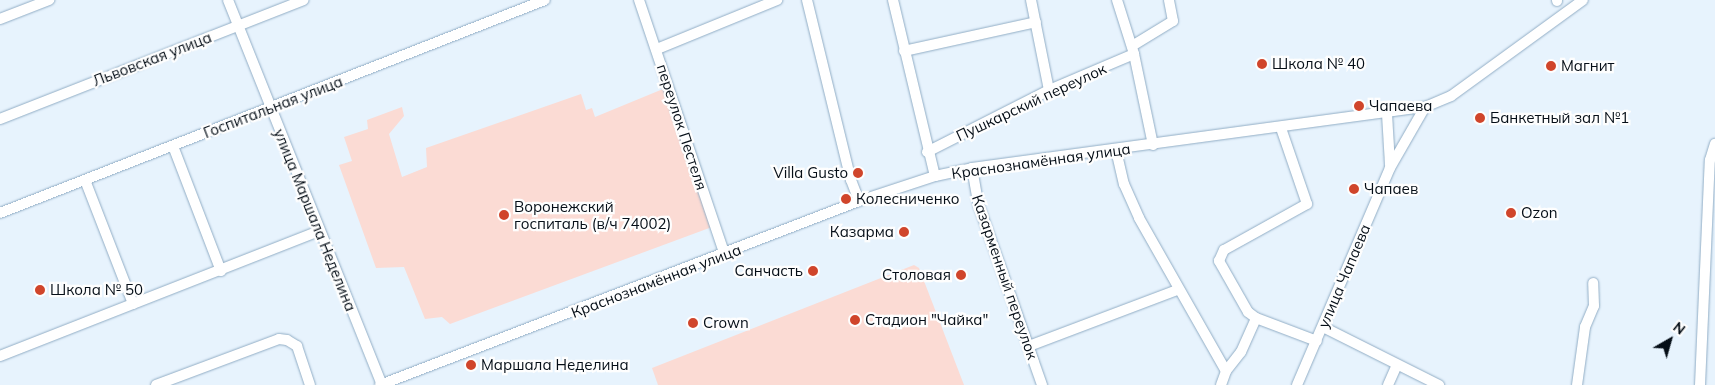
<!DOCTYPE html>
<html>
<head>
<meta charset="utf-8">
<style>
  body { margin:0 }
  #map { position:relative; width:1715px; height:385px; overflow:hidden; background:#e7f3fd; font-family:Mulish,sans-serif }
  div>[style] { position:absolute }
  .green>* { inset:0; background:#fbdbd4 }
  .roads { filter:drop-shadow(0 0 1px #91adc5) drop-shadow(0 0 1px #91adc5) }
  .minor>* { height:10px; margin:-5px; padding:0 5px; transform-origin:5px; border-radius:5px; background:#fff }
  .dots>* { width:14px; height:14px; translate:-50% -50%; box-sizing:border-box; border:2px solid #fefefe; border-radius:50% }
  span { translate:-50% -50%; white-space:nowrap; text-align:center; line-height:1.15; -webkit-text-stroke:4.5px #fefefe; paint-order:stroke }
  .street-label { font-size:15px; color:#050e17 }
  .poi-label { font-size:15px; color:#050e17 }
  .left { translate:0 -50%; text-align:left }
  .right { translate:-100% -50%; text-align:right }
  .north { position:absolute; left:1645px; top:315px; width:50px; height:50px; -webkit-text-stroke:4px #fefefe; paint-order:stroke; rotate:38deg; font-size:14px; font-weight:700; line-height:20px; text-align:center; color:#050e17 }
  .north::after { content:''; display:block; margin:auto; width:18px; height:22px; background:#050e17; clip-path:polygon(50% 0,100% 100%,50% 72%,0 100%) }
</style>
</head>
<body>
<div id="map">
  <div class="green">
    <div style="clip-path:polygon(663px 89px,712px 227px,450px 324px,442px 317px,425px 319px,404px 267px,376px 268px,339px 165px,352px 161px,344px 137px,368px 129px,367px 120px,402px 107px,404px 116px,389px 134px,402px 177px,427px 167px,426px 148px,581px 94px,586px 110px,592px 108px,595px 117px)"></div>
    <div style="clip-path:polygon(914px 265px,919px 268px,964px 385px,658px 385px,652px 368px)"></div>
  </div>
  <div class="roads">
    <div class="minor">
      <div style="left:228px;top:0;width:415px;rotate:68.2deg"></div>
      <div style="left:639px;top:0;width:269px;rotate:71.4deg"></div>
      <div style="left:807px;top:0;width:185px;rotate:76.3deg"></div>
      <div style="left:851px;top:180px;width:22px;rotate:69deg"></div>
      <div style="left:893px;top:0;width:181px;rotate:76.6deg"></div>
      <div style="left:1031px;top:0;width:92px;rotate:78.7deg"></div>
      <div style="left:1117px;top:0;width:57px;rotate:72.5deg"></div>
      <div style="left:1134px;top:54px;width:93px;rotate:78.2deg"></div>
      <div style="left:1557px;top:0;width:1px;rotate:90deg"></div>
      <div style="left:0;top:19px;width:53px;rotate:-21.2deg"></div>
      <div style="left:1132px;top:46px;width:48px;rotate:-31.4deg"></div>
      <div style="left:1173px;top:21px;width:21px;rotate:-101deg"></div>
      <div style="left:657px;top:49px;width:130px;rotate:-22.2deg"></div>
      <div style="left:904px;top:51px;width:135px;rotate:-12.4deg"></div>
      <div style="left:1387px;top:114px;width:51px;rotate:86.6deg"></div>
      <div style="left:0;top:119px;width:326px;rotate:-21.4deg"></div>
      <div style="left:173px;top:146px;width:134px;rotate:69deg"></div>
      <div style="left:1116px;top:150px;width:35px;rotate:77deg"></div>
      <div style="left:1124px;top:184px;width:37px;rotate:66deg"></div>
      <div style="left:1139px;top:218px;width:176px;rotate:60.4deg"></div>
      <div style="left:1226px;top:371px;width:24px;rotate:-52deg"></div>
      <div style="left:1241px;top:352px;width:37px;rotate:-66deg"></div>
      <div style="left:1256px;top:318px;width:65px;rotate:20.7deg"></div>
      <div style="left:927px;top:152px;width:137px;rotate:-26.9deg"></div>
      <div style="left:1049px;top:90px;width:92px;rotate:-23deg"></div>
      <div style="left:972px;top:168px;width:39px;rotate:80deg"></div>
      <div style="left:979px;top:206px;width:190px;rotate:70.6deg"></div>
      <div style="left:85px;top:180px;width:133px;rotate:68.8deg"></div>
      <div style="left:0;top:213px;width:585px;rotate:-21.35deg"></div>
      <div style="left:1256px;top:318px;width:10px;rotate:-143deg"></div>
      <div style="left:1248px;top:312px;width:59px;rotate:-119.6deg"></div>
      <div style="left:1219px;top:261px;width:12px;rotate:-66deg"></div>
      <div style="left:1224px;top:250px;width:95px;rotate:-29deg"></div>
      <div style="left:1307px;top:204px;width:80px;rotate:-108.9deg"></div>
      <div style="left:1323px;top:327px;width:130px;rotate:26.6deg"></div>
      <div style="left:1029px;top:346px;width:158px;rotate:-20.7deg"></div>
      <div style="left:0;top:356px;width:343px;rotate:-21.4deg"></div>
      <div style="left:156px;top:385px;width:131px;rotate:-20.5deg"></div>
      <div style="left:279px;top:339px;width:8px;rotate:7deg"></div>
      <div style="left:287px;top:340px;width:12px;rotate:31deg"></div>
      <div style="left:297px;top:346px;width:41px;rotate:71.6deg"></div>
      <div style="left:380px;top:385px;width:513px;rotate:-21.01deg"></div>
      <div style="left:859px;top:201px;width:80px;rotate:-18.2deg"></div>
      <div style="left:935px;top:176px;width:38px;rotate:-12deg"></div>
      <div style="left:972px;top:168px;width:457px;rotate:-7.7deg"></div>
      <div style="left:1425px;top:107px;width:28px;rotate:-23deg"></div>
      <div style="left:1451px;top:96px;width:163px;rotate:-36deg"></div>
      <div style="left:1221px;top:385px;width:15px;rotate:-70deg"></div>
      <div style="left:1297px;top:385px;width:236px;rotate:-66.8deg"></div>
      <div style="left:1390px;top:168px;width:70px;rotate:-60.2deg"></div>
      <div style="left:1388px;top:385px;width:22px;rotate:-66deg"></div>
      <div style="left:1577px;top:385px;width:59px;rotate:-82.1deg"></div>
      <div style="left:1585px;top:327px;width:23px;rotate:-67deg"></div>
      <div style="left:1594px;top:306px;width:23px;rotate:-92deg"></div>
      <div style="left:1700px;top:385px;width:225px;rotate:-87.5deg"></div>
      <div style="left:1710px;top:160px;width:17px;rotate:-73deg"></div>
    </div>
  </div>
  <div class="dots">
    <div style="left:1262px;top:64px;background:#d0452b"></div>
    <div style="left:1551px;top:66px;background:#d0452b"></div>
    <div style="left:1359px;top:106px;background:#d0452b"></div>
    <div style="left:1480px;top:118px;background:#d0452b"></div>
    <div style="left:858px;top:173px;background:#d0452b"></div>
    <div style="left:1354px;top:189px;background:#d0452b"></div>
    <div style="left:846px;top:199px;background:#d0452b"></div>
    <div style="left:1511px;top:213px;background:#d0452b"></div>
    <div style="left:504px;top:215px;background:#d0452b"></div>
    <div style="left:904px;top:232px;background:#d0452b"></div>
    <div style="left:813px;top:271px;background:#d0452b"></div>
    <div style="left:961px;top:275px;background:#d0452b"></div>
    <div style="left:40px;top:290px;background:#d0452b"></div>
    <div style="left:855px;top:320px;background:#d0452b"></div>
    <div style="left:693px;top:323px;background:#d0452b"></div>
    <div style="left:471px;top:365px;background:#d0452b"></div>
  </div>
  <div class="street-label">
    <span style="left:152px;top:59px;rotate:-21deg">Львовская улица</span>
    <span style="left:1031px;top:102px;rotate:-25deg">Пушкарский переулок</span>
    <span style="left:273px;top:107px;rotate:-21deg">Госпитальная улица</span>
    <span style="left:682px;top:127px;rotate:72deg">переулок Пестеля</span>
    <span style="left:1041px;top:161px;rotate:-8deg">Краснознамённая улица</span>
    <span style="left:315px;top:220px;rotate:68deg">улица Маршала Неделина</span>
    <span style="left:1344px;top:276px;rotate:-67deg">улица Чапаева</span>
    <span style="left:1005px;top:277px;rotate:71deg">Казарменный переулок</span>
    <span style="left:656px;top:281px;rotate:-21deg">Краснознамённая улица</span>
  </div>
  <div class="poi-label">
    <span class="left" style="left:1272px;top:64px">Школа № 40</span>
    <span class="left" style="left:1561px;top:66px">Магнит</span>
    <span class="left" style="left:1369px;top:106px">Чапаева</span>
    <span class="left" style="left:1490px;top:118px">Банкетный зал №1</span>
    <span class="right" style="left:848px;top:173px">Villa Gusto</span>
    <span class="left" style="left:1364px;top:189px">Чапаев</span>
    <span class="left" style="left:856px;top:199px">Колесниченко</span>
    <span class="left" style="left:514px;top:215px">Воронежский<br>госпиталь (в/ч 74002)</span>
    <span class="left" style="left:1521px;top:213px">Ozon</span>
    <span class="right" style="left:894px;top:232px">Казарма</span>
    <span class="right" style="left:803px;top:271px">Санчасть</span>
    <span class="right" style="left:951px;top:275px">Столовая</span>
    <span class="left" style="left:50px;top:290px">Школа № 50</span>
    <span class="left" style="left:865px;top:320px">Стадион "Чайка"</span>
    <span class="left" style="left:703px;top:323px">Crown</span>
    <span class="left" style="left:481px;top:365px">Маршала Неделина</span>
  </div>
  <div class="north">N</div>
</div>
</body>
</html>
